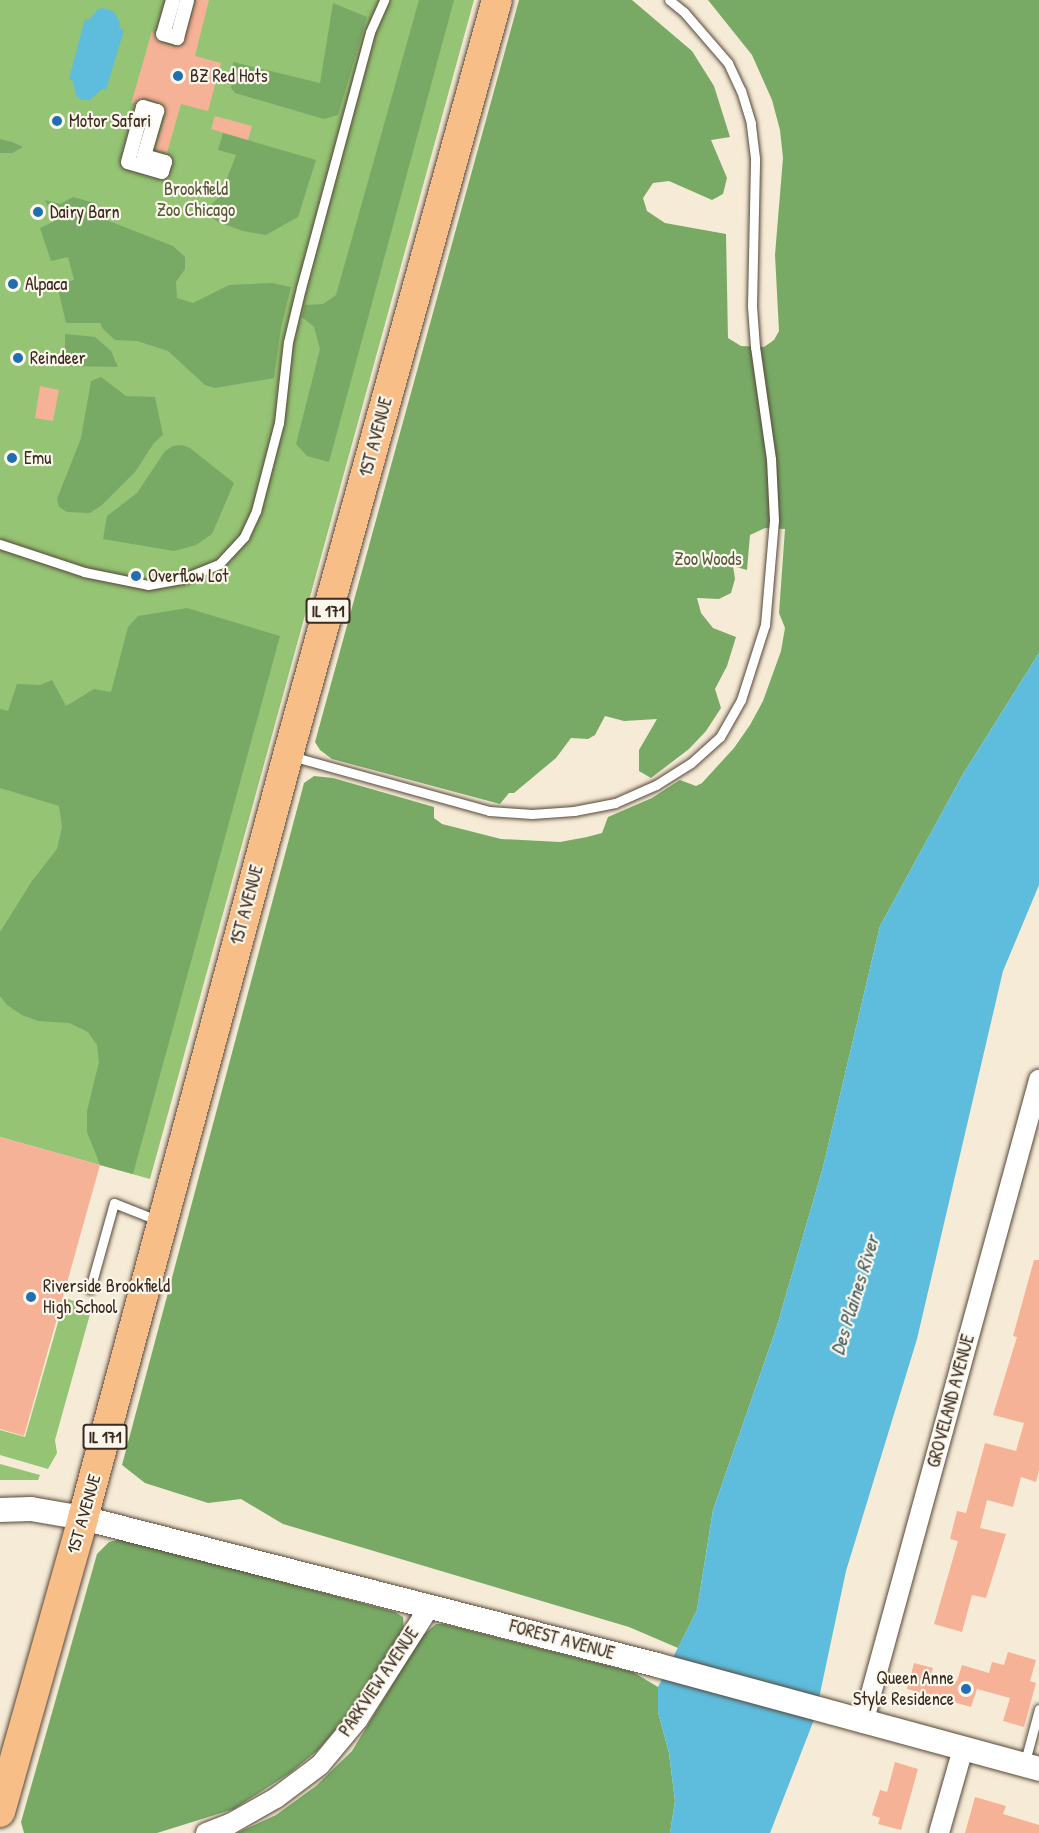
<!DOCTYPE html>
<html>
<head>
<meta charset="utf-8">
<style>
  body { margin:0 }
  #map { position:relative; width:1039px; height:1833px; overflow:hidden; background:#f6ebd6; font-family:"Patrick Hand",sans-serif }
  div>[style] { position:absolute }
  .green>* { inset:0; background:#95c474 }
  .forest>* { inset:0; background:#78aa66 }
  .water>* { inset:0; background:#5ebddc }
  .building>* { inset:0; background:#f5b297 }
  .roads { filter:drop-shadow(0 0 2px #57473a) drop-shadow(0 0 2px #57473a) }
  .service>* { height:9px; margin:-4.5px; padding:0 4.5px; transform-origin:4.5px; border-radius:4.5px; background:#fff }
  .pedestrian>* { height:14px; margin:-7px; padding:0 7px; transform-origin:7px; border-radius:7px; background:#fff }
  .minor>* { height:20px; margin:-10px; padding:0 10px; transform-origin:10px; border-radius:10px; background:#fff }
  .tertiary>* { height:24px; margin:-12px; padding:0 12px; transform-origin:12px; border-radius:12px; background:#fff }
  .primary>* { height:30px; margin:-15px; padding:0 15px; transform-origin:15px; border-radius:15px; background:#f7be87 }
  .dots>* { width:16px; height:16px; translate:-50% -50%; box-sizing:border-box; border:3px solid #fbf7ec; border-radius:50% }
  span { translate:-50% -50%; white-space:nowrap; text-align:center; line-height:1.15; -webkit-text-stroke:4.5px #fbf7ec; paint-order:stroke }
  .shield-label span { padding:2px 4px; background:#fbf7ec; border:2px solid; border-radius:4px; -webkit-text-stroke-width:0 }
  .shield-label { font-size:16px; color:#3b2a1e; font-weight:700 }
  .poi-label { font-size:18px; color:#3b2a1e }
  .left { translate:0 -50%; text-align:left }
  .right { translate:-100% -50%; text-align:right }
  .park-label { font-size:18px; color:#565838 }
  .street-label { font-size:18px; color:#3b2a1e }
  .water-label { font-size:20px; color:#475d60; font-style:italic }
</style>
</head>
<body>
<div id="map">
  <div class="green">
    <div style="clip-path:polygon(0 0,474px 0,150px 1179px,0 1137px)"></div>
    <div style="clip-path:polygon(65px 1298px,92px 1307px,55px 1440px,57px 1453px,48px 1469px,0 1455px,0 1430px,25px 1437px)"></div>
    <div style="clip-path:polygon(0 1464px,40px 1475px,38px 1480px,0 1480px)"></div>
  </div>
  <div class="forest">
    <div style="clip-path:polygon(419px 0,454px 0,329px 462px,307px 456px,296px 444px,320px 349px,314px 327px,302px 317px,305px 305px,323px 304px,336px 295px)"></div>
    <div style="clip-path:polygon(519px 0,632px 0,692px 51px,714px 86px,730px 137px,711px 140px,727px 178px,723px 194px,712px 200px,669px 181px,653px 183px,643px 198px,647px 211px,665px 223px,726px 234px,728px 338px,741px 346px,764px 347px,774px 340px,779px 331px,775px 255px,783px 158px,780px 130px,772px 100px,752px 55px,708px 0,1039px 0,1039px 653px,963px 774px,880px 926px,823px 1167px,777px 1326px,713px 1510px,697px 1610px,678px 1648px,629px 1627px,283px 1524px,241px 1499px,208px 1503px,145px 1483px,122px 1465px,304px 783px,314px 776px,333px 778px,434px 807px,434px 818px,442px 824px,501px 839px,560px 842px,587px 837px,602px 833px,608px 817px,652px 798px,680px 780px,696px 786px,702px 783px,734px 748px,750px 725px,763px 701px,781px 651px,785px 628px,779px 613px,785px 529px,765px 528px,750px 535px,747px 570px,733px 566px,735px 579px,731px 593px,719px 599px,697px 598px,701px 613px,713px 628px,736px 637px,727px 666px,715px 689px,721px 708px,706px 731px,689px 749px,651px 778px,639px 771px,639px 750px,657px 719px,624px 721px,605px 716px,595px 735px,588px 739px,571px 738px,556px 758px,514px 793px,509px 793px,500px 804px,332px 759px,320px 750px,315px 742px)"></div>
    <div style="clip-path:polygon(333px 3px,367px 17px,338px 115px,324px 119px,235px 93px,231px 88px,233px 62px,320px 83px)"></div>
    <div style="clip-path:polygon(223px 133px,316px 160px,298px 217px,266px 235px,243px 231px,218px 222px,204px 212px,220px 196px,236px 155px,218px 150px)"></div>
    <div style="clip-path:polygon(0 139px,12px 142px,23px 147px,12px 153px,0 153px)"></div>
    <div style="clip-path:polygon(73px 197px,95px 203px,91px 214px,173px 246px,185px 257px,185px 269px,176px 282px,177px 298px,193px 303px,229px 285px,272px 283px,291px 287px,281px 328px,274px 378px,215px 388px,205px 385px,168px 351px,137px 341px,115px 340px,103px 329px,100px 323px,66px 323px,57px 284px,74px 280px,68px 257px,51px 261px,40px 228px,55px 221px,45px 200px,60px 204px)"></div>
    <div style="clip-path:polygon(65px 334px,95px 337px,111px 351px,118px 367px,65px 366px)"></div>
    <div style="clip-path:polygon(101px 377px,126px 396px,155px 397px,163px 435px,154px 443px,135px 472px,102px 505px,90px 513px,67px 512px,59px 507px,57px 499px,81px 438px,91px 381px)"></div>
    <div style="clip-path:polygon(182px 445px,190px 448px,234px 483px,212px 534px,196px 545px,174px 551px,103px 539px,107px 516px,137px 493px,165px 451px,173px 446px)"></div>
    <div style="clip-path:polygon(187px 608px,280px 636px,133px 1174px,100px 1165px,87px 1132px,87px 1111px,99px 1062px,97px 1045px,88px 1032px,69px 1023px,38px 1021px,22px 1015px,7px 1005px,0 996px,0 932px,32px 881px,57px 849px,62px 827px,59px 806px,0 788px,0 709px,8px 711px,17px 684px,40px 685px,52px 680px,66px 706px,94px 689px,111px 692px,128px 627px,138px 616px)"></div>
    <div style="clip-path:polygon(118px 1540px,132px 1541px,395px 1612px,403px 1617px,404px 1629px,345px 1719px,317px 1751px,290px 1773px,234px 1809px,157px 1833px,24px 1833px,21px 1822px,97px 1554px,109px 1542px)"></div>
    <div style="clip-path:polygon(436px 1624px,444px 1624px,633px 1672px,658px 1687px,658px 1712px,669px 1753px,675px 1801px,670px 1833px,237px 1833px,276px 1815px,316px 1786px,352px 1751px,422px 1636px)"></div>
  </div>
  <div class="water">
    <div style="clip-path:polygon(102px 8px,113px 11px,120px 22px,119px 28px,124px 30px,106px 90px,102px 89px,90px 100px,82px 100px,76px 96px,73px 81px,69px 79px,85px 19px,90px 19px,97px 10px)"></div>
    <div style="clip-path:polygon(1039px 653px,1039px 885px,1003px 971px,917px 1339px,846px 1571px,815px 1717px,770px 1833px,670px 1833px,675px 1801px,669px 1753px,658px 1712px,658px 1687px,697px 1610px,713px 1510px,777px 1326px,823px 1167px,880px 926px,963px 774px)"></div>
  </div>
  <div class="building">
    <div style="clip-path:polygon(196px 0,209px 0,195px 56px,221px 63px,208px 111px,181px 104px,167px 153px,155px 150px,166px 114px,164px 105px,145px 98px,131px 104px,152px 31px,160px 42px,175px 47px,183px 45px)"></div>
    <div style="clip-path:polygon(215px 116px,252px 126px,248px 140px,211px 129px)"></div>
    <div style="clip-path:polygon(40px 386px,59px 390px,53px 421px,35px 418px)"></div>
    <div style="clip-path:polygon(0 1137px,100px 1165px,24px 1436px,0 1429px)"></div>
    <div style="clip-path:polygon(1034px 1260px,1039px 1260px,1039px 1470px,1036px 1482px,1021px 1477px,1013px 1507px,987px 1500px,980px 1528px,1006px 1534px,986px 1598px,972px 1595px,962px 1632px,934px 1624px,958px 1541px,950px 1539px,957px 1511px,966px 1513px,985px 1443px,1016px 1451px,1024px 1423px,993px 1415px,1017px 1337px,1013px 1336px)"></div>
    <div style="clip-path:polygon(1008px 1652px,1036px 1660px,1030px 1681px,1036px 1683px,1024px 1727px,1003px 1721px,1010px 1698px,977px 1689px,971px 1707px,907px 1689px,914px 1663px,933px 1668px,931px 1674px,957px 1681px,962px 1665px,989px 1673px,992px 1662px,1004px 1665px)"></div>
    <div style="clip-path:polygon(895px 1762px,918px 1769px,901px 1830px,878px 1824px,880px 1818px,872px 1815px,880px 1790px,887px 1792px)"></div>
    <div style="clip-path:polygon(975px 1797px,1006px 1806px,1003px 1814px,1039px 1825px,1039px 1833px,965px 1833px)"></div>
  </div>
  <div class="roads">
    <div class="service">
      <div style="left:0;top:544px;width:89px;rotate:18.4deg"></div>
      <div style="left:84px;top:572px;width:65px;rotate:11.5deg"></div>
      <div style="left:148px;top:585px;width:35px;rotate:-10deg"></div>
      <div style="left:182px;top:579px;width:40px;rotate:-22deg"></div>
      <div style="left:219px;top:564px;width:37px;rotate:-47deg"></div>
      <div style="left:244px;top:537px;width:29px;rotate:-65deg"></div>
      <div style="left:256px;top:511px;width:91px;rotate:-75.4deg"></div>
      <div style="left:279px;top:423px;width:81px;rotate:-83.7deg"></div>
      <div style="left:288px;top:342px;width:56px;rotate:-76.5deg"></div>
      <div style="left:301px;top:288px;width:265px;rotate:-74.9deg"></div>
      <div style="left:370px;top:32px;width:35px;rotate:-66deg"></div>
      <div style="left:291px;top:756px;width:205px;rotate:15.5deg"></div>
      <div style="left:489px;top:811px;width:43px;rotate:4deg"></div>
      <div style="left:532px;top:814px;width:42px;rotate:-4.1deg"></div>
      <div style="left:574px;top:811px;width:42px;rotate:-11deg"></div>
      <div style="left:615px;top:803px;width:45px;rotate:-23.7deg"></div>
      <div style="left:656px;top:785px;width:41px;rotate:-32.2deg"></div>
      <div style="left:691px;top:763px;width:39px;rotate:-42deg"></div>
      <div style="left:720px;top:737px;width:43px;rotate:-60.4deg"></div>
      <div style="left:741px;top:700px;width:79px;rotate:-72.3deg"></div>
      <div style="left:765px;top:625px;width:105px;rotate:-85.1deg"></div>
      <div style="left:774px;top:520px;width:61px;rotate:-92.8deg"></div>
      <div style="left:771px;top:459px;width:113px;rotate:-98.1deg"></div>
      <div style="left:755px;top:347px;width:41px;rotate:-94.2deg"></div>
      <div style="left:752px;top:306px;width:148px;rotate:-88.8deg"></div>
      <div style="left:755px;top:158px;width:35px;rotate:-97deg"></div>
      <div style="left:751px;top:123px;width:34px;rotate:-107deg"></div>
      <div style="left:741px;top:91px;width:31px;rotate:-115deg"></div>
      <div style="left:728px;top:63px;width:67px;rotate:-130.8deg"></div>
      <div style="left:684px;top:12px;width:19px;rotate:-141deg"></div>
      <div style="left:90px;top:1289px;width:89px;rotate:-74.4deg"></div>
      <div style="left:114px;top:1203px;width:46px;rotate:21.6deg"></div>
      <div style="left:1024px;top:1765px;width:58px;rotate:-75deg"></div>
    </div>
    <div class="pedestrian">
      <div style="left:173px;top:0;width:35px;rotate:106deg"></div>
      <div style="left:163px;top:34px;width:15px;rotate:16deg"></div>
      <div style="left:177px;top:38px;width:39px;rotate:-75deg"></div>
      <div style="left:143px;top:107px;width:15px;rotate:16deg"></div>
      <div style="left:157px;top:111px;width:47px;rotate:106.1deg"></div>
      <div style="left:144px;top:156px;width:22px;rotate:16deg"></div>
      <div style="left:165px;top:162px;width:10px;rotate:107deg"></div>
      <div style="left:162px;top:172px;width:35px;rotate:-164deg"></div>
      <div style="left:128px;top:162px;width:57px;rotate:-74.7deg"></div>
    </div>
    <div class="minor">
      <div style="left:863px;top:1723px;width:667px;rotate:-74.69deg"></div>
      <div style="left:206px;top:1833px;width:26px;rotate:-21deg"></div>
      <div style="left:230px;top:1824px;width:53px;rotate:-29.5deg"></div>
      <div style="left:276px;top:1798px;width:55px;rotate:-36.9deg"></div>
      <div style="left:320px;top:1765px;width:60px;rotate:-50.4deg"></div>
      <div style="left:358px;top:1719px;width:134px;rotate:-57.5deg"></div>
      <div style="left:939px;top:1833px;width:87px;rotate:-74.1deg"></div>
    </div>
    <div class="tertiary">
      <div style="left:0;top:1510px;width:31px;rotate:-2deg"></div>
      <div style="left:31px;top:1509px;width:53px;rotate:9.8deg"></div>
      <div style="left:83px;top:1518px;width:593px;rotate:14.36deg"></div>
      <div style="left:657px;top:1665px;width:396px;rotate:15.2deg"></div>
    </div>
    <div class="primary">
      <div style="left:0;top:1812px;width:305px;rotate:-74.2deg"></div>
      <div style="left:83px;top:1518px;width:790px;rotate:-74.96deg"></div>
      <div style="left:288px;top:755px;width:783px;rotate:-74.53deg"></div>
    </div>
  </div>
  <div class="dots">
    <div style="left:178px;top:76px;background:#1f6fb2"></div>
    <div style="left:57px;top:121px;background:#1f6fb2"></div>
    <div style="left:38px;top:212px;background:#1f6fb2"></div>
    <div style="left:13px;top:284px;background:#1f6fb2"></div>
    <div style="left:18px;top:358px;background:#1f6fb2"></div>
    <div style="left:12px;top:458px;background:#1f6fb2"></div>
    <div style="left:136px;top:576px;background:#1f6fb2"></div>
    <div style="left:31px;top:1297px;background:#1f6fb2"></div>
    <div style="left:966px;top:1689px;background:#1f6fb2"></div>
  </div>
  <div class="shield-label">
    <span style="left:328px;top:611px">IL 171</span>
    <span style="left:105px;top:1437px">IL 171</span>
  </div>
  <div class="poi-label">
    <span class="left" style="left:190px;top:76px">BZ Red Hots</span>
    <span class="left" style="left:69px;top:121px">Motor Safari</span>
    <span class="left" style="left:50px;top:212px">Dairy Barn</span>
    <span class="left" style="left:25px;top:284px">Alpaca</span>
    <span class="left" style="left:30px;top:358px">Reindeer</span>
    <span class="left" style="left:24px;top:458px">Emu</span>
    <span class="left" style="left:148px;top:576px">Overflow Lot</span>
    <span class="left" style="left:43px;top:1297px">Riverside Brookfield<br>High School</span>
    <span class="right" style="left:954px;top:1689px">Queen Anne<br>Style Residence</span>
  </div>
  <div class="park-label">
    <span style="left:196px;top:200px">Brookfield<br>Zoo Chicago</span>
    <span style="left:708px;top:559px">Zoo Woods</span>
  </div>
  <div class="street-label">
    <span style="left:376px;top:437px;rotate:-75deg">1ST AVENUE</span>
    <span style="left:247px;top:905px;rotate:-75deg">1ST AVENUE</span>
    <span style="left:951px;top:1401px;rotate:-75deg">GROVELAND AVENUE</span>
    <span style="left:84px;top:1514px;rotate:-74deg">1ST AVENUE</span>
    <span style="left:562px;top:1640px;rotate:15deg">FOREST AVENUE</span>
    <span style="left:379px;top:1682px;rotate:-56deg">PARKVIEW AVENUE</span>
  </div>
  <div class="water-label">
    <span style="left:854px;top:1295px;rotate:-73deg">Des Plaines River</span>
  </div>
</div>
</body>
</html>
